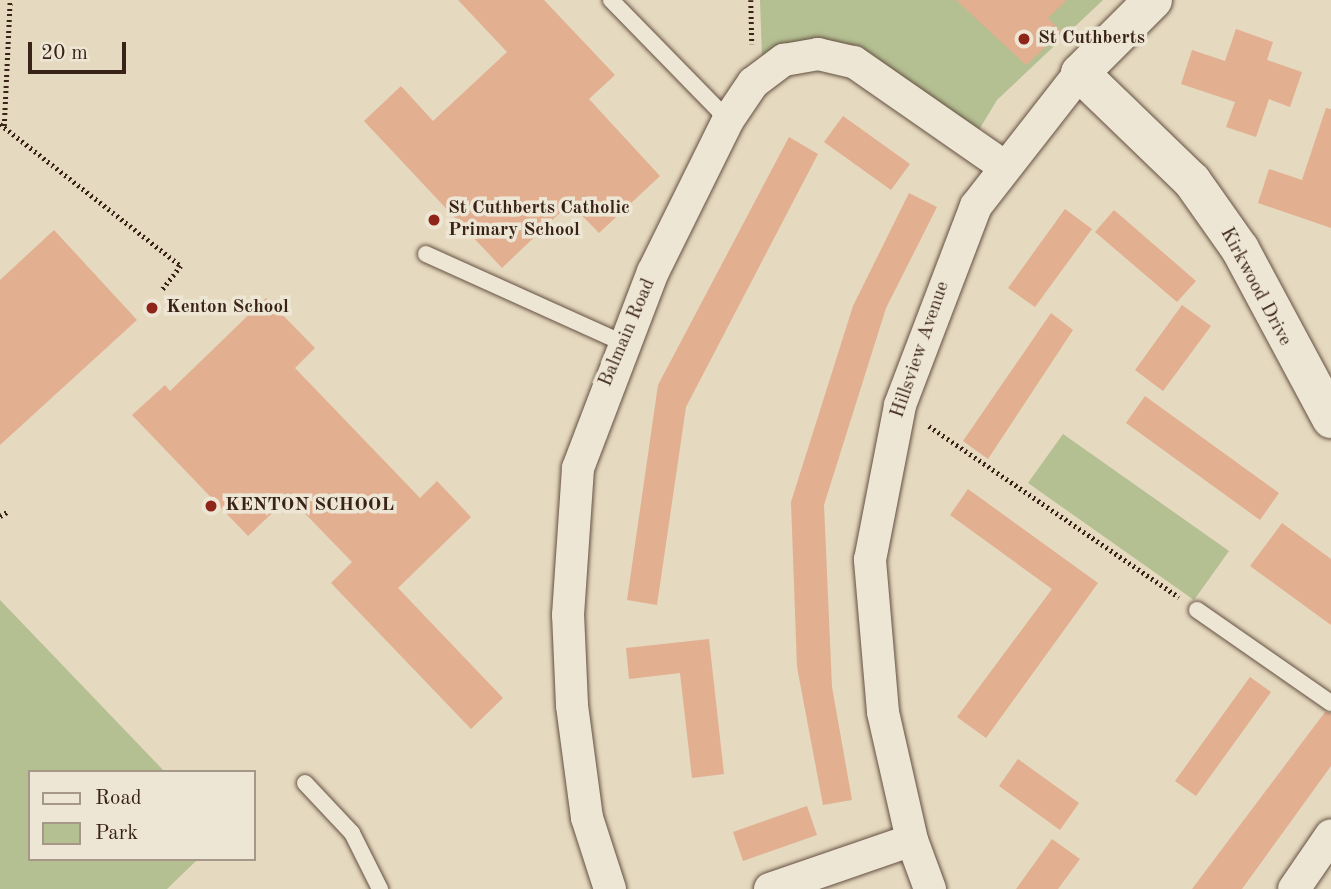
<!DOCTYPE html>
<html>
<head>
<meta charset="utf-8">
<style>
  body { margin:0 }
  #map { position:relative; width:1331px; height:889px; overflow:hidden; background:#e5d9bf; font-family:"Old Standard TT",serif }
  div>[style] { position:absolute }
  .green>* { inset:0; background:#b4bf92 }
  .building>* { inset:0; background:#e2af90 }
  .path>* { height:4.5px; margin-top:-2.25px; transform-origin:0; background:repeating-linear-gradient(90deg,#392217 0 2px,transparent 0 5.5px) }
  .roads { filter:drop-shadow(0 0 2px #645041) drop-shadow(0 0 2px #645041) }
  .lane>* { height:16px; margin:-8px; padding:0 8px; transform-origin:8px; border-radius:8px; background:#eee6d5 }
  .street>* { height:32px; margin:-16px; padding:0 16px; transform-origin:16px; border-radius:16px; background:#eee6d5 }
  .secondary>* { height:38px; margin:-19px; padding:0 19px; transform-origin:19px; border-radius:19px; background:#eee6d5 }
  .dots>* { width:19px; height:19px; translate:-50% -50%; box-sizing:border-box; border:4px solid #eee6d5; border-radius:50% }
  span { translate:-50% -50%; white-space:nowrap; text-align:center; line-height:1.15; -webkit-text-stroke:7px #eee6d5; paint-order:stroke }
  .poi-label { font-size:19px; color:#392217; font-weight:700 }
  .left { translate:0 -50%; text-align:left }
  .street-label { font-size:19px; color:#392217 }
  .legend { position:absolute; left:28px; top:770px; width:228px; height:91px; box-sizing:border-box; background:#eee6d5; border:2px solid #a69889; margin:0; padding:9px 12px; list-style:none; font-size:21px; color:#392217 }
  .legend li { display:flex; align-items:center; gap:14px; height:35px }
  .legend b { width:35px; border:2px solid #a69889 }
  .scale { position:absolute; left:28px; top:42px; width:98px; height:32px; box-sizing:border-box; border:4px solid #392217; border-top:0; padding-left:9px; font-size:21px; line-height:24px; white-space:nowrap; color:#392217; -webkit-text-stroke:5px #eee6d5; paint-order:stroke }
</style>
</head>
<body>
<div id="map">
  <div class="green">
    <div style="clip-path:polygon(760px 0,1103px 0,997px 100px,977px 133px,856px 46px,805px 40px,762px 56px)"></div>
    <div style="clip-path:polygon(1063px 434px,1229px 551px,1194px 600px,1028px 483px)"></div>
    <div style="clip-path:polygon(0 600px,165px 772px,30px 772px,30px 859px,198px 859px,167px 889px,0 889px)"></div>
  </div>
  <div class="building">
    <div style="clip-path:polygon(458px 0,544px 0,615px 75px,589px 99px,660px 176px,599px 233px,570px 203px,502px 268px,364px 121px,401px 86px,433px 121px,507px 52px)"></div>
    <div style="clip-path:polygon(956px 0,1067px 0,1048px 18px,1062px 32px,1026px 65px)"></div>
    <div style="clip-path:polygon(1236px 29px,1273px 42px,1267px 60px,1302px 72px,1290px 107px,1269px 99px,1256px 137px,1226px 127px,1235px 102px,1181px 84px,1192px 50px,1225px 61px)"></div>
    <div style="clip-path:polygon(1326px 108px,1331px 109px,1331px 228px,1258px 203px,1269px 169px,1302px 180px)"></div>
    <div style="clip-path:polygon(843px 116px,910px 164px,891px 190px,824px 142px)"></div>
    <div style="clip-path:polygon(789px 137px,818px 154px,686px 407px,657px 605px,627px 600px,658px 385px)"></div>
    <div style="clip-path:polygon(909px 193px,937px 207px,886px 308px,824px 505px,832px 687px,852px 800px,823px 805px,797px 667px,791px 502px,853px 306px)"></div>
    <div style="clip-path:polygon(1065px 209px,1092px 229px,1035px 307px,1008px 288px)"></div>
    <div style="clip-path:polygon(1114px 210px,1196px 281px,1177px 302px,1095px 232px)"></div>
    <div style="clip-path:polygon(54px 230px,137px 320px,0 445px,0 280px)"></div>
    <div style="clip-path:polygon(266px 298px,315px 348px,295px 368px,420px 498px,437px 481px,471px 517px,398px 588px,503px 698px,471px 729px,331px 583px,352px 562px,289px 497px,248px 536px,132px 415px,165px 385px,170px 391px)"></div>
    <div style="clip-path:polygon(1182px 305px,1211px 326px,1163px 391px,1135px 370px)"></div>
    <div style="clip-path:polygon(1051px 313px,1073px 330px,988px 459px,963px 441px)"></div>
    <div style="clip-path:polygon(1145px 396px,1279px 493px,1260px 520px,1126px 423px)"></div>
    <div style="clip-path:polygon(968px 489px,1098px 583px,986px 738px,957px 717px,1052px 589px,950px 515px)"></div>
    <div style="clip-path:polygon(1282px 523px,1331px 559px,1331px 625px,1250px 566px)"></div>
    <div style="clip-path:polygon(709px 639px,724px 774px,692px 778px,680px 673px,629px 679px,626px 648px)"></div>
    <div style="clip-path:polygon(1250px 677px,1271px 692px,1196px 796px,1175px 781px)"></div>
    <div style="clip-path:polygon(1325px 712px,1331px 713px,1331px 766px,1242px 889px,1192px 889px)"></div>
    <div style="clip-path:polygon(1018px 759px,1079px 803px,1060px 830px,999px 786px)"></div>
    <div style="clip-path:polygon(807px 806px,817px 835px,743px 861px,733px 832px)"></div>
    <div style="clip-path:polygon(1052px 839px,1080px 859px,1058px 889px,1016px 889px)"></div>
  </div>
  <div class="path">
    <div style="left:751px;top:0;width:44px;rotate:88.7deg"></div>
    <div style="left:0;top:124px;width:230px;rotate:38.1deg"></div>
    <div style="left:181px;top:266px;width:31px;rotate:128deg"></div>
    <div style="left:4px;top:126px;width:126px;rotate:-87.3deg"></div>
    <div style="left:929px;top:426px;width:303px;rotate:34.4deg"></div>
    <div style="left:0;top:516px;width:8px;rotate:-30deg"></div>
  </div>
  <div class="roads">
    <div class="lane">
      <div style="left:611px;top:0;width:168px;rotate:45.7deg"></div>
      <div style="left:426px;top:254px;width:216px;rotate:24.3deg"></div>
      <div style="left:1197px;top:610px;width:163px;rotate:34.8deg"></div>
      <div style="left:305px;top:783px;width:69px;rotate:46.8deg"></div>
      <div style="left:352px;top:833px;width:63px;rotate:63.4deg"></div>
    </div>
    <div class="street">
      <div style="left:610px;top:889px;width:75px;rotate:-107.9deg"></div>
      <div style="left:587px;top:818px;width:114px;rotate:-97.6deg"></div>
      <div style="left:572px;top:705px;width:90px;rotate:-92.5deg"></div>
      <div style="left:568px;top:615px;width:147px;rotate:-86.1deg"></div>
      <div style="left:578px;top:468px;width:210px;rotate:-69.1deg"></div>
      <div style="left:653px;top:272px;width:169px;rotate:-63.7deg"></div>
      <div style="left:728px;top:120px;width:45px;rotate:-56deg"></div>
      <div style="left:753px;top:83px;width:39px;rotate:-37deg"></div>
      <div style="left:784px;top:60px;width:35px;rotate:-10deg"></div>
      <div style="left:818px;top:54px;width:37px;rotate:13deg"></div>
      <div style="left:854px;top:62px;width:180px;rotate:34.8deg"></div>
      <div style="left:770px;top:889px;width:150px;rotate:-19deg"></div>
      <div style="left:930px;top:889px;width:52px;rotate:-110.2deg"></div>
      <div style="left:912px;top:840px;width:131px;rotate:-102.8deg"></div>
      <div style="left:883px;top:712px;width:153px;rotate:-94.9deg"></div>
      <div style="left:870px;top:560px;width:158px;rotate:-79deg"></div>
      <div style="left:900px;top:405px;width:213px;rotate:-69.1deg"></div>
      <div style="left:976px;top:206px;width:169px;rotate:-52deg"></div>
      <div style="left:1294px;top:889px;width:65px;rotate:-55.6deg"></div>
    </div>
    <div class="secondary">
      <div style="left:1153px;top:0;width:103px;rotate:135deg"></div>
      <div style="left:1080px;top:73px;width:156px;rotate:44deg"></div>
      <div style="left:1192px;top:181px;width:83px;rotate:54.8deg"></div>
      <div style="left:1240px;top:249px;width:193px;rotate:61.8deg"></div>
    </div>
  </div>
  <div class="dots">
    <div style="left:1024px;top:39px;background:#8f2418"></div>
    <div style="left:434px;top:220px;background:#8f2418"></div>
    <div style="left:152px;top:308px;background:#8f2418"></div>
    <div style="left:211px;top:506px;background:#8f2418"></div>
  </div>
  <div class="poi-label">
    <span class="left" style="left:1038px;top:39px">St Cuthberts</span>
    <span class="left" style="left:448px;top:220px">St Cuthberts Catholic<br>Primary School</span>
    <span class="left" style="left:166px;top:308px">Kenton School</span>
    <span class="left" style="left:225px;top:506px">KENTON SCHOOL</span>
  </div>
  <div class="street-label">
    <span style="left:1255px;top:287px;rotate:62deg">Kirkwood Drive</span>
    <span style="left:628px;top:333px;rotate:-67deg">Balmain Road</span>
    <span style="left:921px;top:350px;rotate:-71deg">Hillsview Avenue</span>
  </div>
  <ul class="legend">
  <li><b style="height:9px;background:#eee6d5"></b>Road</li>
  <li><b style="height:19px;background:#b4bf92"></b>Park</li>
  </ul>
  <div class="scale">20 m</div>
</div>
</body>
</html>
